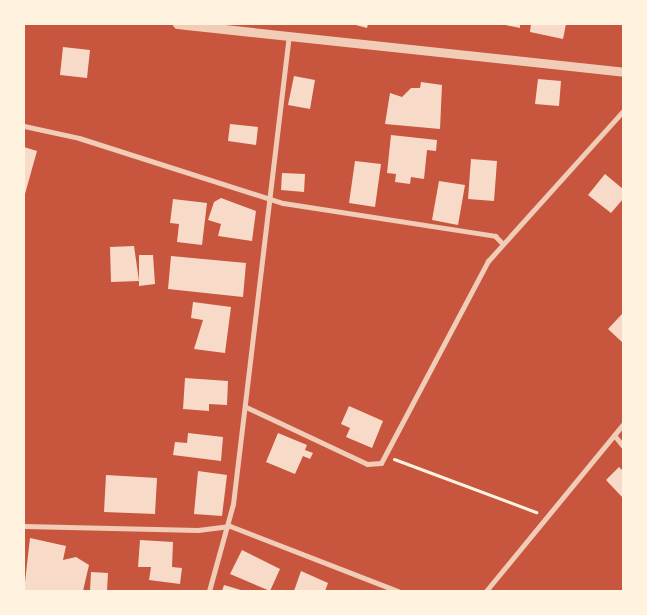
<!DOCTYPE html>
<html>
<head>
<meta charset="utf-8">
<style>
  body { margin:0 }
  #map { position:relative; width:647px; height:615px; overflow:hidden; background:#c8553d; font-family:Literata,serif }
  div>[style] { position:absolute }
  .building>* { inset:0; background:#f7dbc8 }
  .path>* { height:3px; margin:-1.5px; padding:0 1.5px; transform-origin:1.5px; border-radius:1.5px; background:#fff3e0 }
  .minor>* { height:5px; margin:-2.5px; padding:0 2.5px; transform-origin:2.5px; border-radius:2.5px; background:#f1ccb7 }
  .tertiary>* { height:9px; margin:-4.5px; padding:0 4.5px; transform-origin:4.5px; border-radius:4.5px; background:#f1ccb7 }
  span { translate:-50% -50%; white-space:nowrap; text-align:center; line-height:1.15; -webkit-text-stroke:4.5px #fff3e0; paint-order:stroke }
  .frame { position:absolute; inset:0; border:25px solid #fff3e0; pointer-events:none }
</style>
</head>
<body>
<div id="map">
  <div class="building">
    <div style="clip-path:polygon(352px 24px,368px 24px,367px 28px)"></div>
    <div style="clip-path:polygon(501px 24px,520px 24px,520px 28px)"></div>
    <div style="clip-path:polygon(531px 24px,566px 24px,563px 39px,530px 32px)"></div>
    <div style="clip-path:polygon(63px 47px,90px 50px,87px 78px,60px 75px)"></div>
    <div style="clip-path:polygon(294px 76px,315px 80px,310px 109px,288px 105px)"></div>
    <div style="clip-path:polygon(538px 79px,561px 81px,559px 106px,535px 104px)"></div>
    <div style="clip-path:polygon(421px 82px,442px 85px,440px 129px,385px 124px,390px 93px,402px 97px,411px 88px,420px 88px)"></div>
    <div style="clip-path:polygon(230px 124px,258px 127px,256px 145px,228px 141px)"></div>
    <div style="clip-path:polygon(391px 135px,437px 140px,436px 151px,427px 150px,424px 179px,411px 177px,410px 184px,395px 182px,396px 174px,387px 173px)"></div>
    <div style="clip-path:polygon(24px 147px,37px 151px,25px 194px,24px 194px)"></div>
    <div style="clip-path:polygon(471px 159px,497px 161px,494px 201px,468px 199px)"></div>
    <div style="clip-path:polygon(355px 161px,381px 164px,375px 207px,349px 203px)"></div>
    <div style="clip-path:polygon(282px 173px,305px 174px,304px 192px,281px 190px)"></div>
    <div style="clip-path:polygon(605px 174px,623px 189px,623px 199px,611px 213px,588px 195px)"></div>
    <div style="clip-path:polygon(439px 181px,465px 185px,458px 225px,432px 220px)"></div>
    <div style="clip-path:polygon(221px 198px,256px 211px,252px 241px,218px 236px,221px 224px,208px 220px,214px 202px)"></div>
    <div style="clip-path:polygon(173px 199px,207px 203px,202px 245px,177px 242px,179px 224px,170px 223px)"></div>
    <div style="clip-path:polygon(134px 246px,139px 281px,111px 282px,110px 247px)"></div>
    <div style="clip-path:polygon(139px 255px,153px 255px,155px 284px,139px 286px)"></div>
    <div style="clip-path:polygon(171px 256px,246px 263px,243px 297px,168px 289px)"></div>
    <div style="clip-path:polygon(193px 302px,231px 307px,225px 353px,194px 349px,203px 320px,191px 318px)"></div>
    <div style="clip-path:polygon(622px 314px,623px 315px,623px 343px,608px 329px)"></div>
    <div style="clip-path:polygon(185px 378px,228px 381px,227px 405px,209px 404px,209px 411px,183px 409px)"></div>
    <div style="clip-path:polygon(349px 406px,383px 421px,372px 448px,346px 437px,350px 428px,341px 424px)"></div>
    <div style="clip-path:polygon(188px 433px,223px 437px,221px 461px,173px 455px,175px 442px,187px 443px)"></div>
    <div style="clip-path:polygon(278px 433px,307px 445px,305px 450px,313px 453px,310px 459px,303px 456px,295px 474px,266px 462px)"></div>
    <div style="clip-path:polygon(619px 467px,623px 471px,623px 498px,606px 480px)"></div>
    <div style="clip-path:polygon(198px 471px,227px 475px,222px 516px,194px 514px)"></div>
    <div style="clip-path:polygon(106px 475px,157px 478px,155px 514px,104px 512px)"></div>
    <div style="clip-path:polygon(30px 538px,66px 546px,63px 560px,76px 557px,89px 565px,83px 591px,24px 591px)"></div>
    <div style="clip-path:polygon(140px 540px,173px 542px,172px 567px,182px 568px,180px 584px,149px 580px,151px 567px,138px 567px)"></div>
    <div style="clip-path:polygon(242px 550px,280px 569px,270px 591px,230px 574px)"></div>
    <div style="clip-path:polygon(301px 571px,328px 583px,325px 591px,294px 591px)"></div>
    <div style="clip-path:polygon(91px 572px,108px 573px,107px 591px,90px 591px)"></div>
    <div style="clip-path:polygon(224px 585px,244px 591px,222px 591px)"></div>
  </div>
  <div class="path">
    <div style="left:394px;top:459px;width:152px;rotate:20.5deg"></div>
  </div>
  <div class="minor">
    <div style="left:24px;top:126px;width:56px;rotate:12.3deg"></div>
    <div style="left:79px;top:138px;width:214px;rotate:17.7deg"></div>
    <div style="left:283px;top:203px;width:215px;rotate:8.8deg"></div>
    <div style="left:495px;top:236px;width:11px;rotate:45deg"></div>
    <div style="left:246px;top:407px;width:134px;rotate:25.2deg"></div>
    <div style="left:367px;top:464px;width:14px;rotate:-4deg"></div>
    <div style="left:381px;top:463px;width:229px;rotate:-62.1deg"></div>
    <div style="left:488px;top:261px;width:202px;rotate:-48deg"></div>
    <div style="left:614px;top:435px;width:14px;rotate:51deg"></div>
    <div style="left:24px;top:526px;width:174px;rotate:1.3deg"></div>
    <div style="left:198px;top:530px;width:32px;rotate:-7deg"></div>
    <div style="left:230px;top:526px;width:180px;rotate:21.2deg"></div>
    <div style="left:209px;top:591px;width:90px;rotate:-74.6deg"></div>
    <div style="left:233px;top:504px;width:470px;rotate:-83.2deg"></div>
    <div style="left:486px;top:591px;width:216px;rotate:-50.6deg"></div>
  </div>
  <div class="tertiary">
    <div style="left:177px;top:24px;width:449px;rotate:6.1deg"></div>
  </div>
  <div class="frame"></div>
</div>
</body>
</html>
